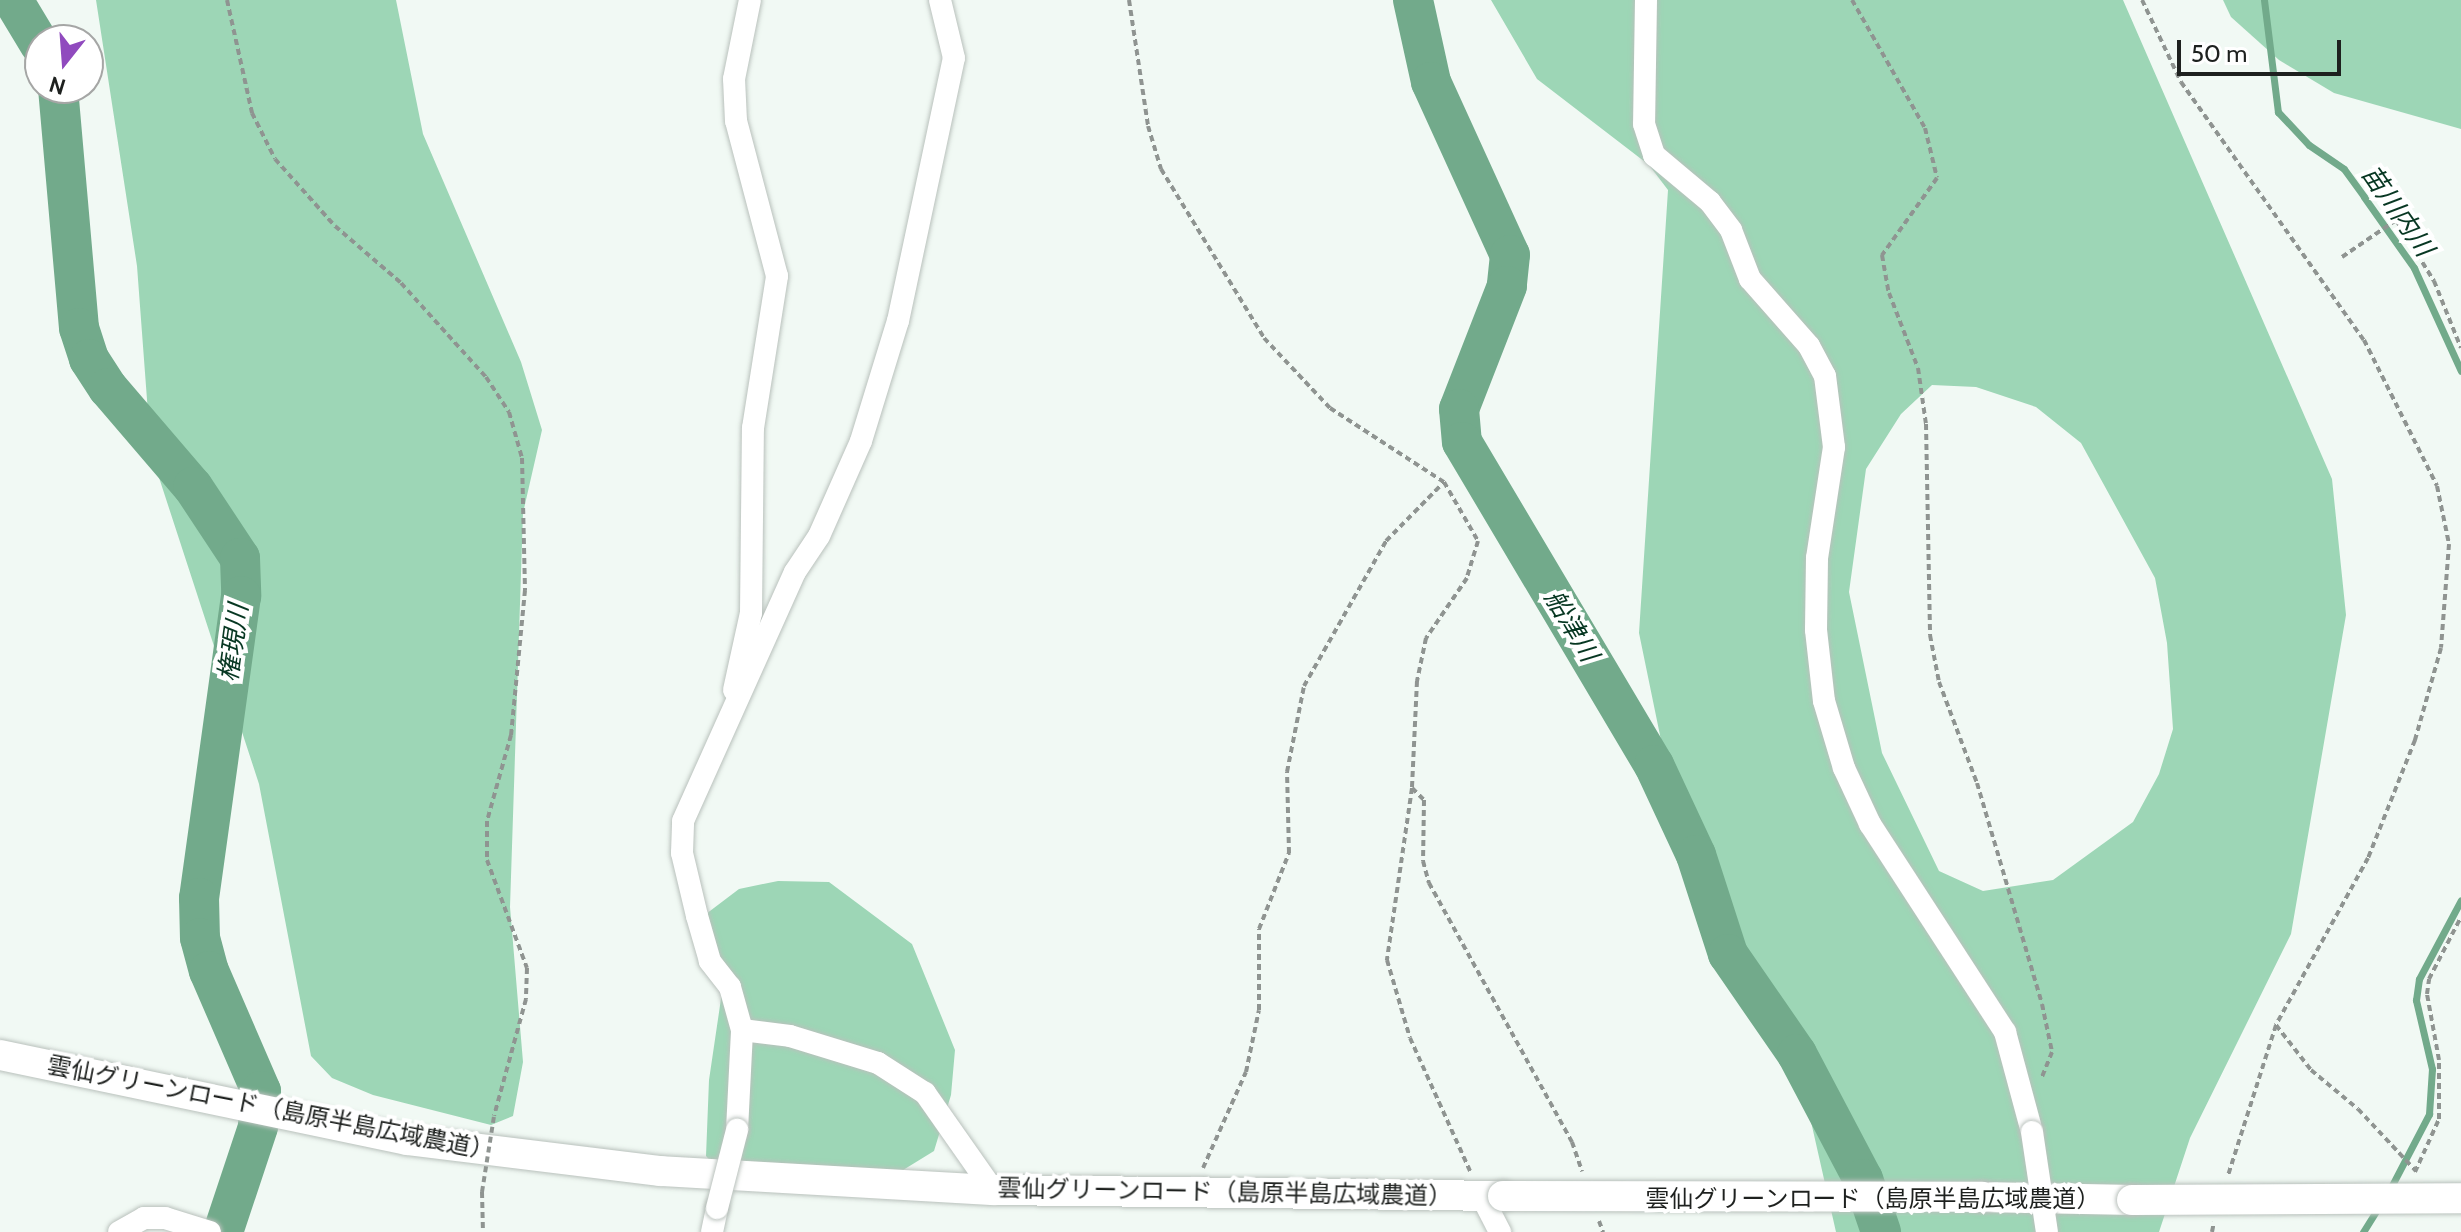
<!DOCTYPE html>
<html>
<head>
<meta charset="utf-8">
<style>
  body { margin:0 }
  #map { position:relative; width:2461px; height:1232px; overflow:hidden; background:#f1f9f4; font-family:Cabin,"Noto Sans JP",sans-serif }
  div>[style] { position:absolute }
  .forest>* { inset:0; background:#9dd6b6 }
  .stream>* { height:7px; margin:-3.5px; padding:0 3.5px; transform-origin:3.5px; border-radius:3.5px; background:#72aa8b }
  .river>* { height:40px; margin:-20px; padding:0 20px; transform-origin:20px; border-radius:20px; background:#72aa8b }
  .path>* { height:4px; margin-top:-2px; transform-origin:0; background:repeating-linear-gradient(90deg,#8f9491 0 6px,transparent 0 10px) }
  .roads { filter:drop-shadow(0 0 2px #b9c1bc) drop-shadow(0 0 2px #b9c1bc) }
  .street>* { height:22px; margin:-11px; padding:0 11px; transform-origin:11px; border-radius:11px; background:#fff }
  .secondary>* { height:30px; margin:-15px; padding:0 15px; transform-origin:15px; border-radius:15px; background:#fff }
  .path-bridge>* { height:4px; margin-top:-2px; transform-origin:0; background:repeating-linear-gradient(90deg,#8f9491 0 6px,transparent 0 10px) }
  .bridges { filter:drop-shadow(0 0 2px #b9c1bc) drop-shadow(0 0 2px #b9c1bc) }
  .street-bridge>* { height:22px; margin:-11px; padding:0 11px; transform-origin:11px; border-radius:11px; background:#fff }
  .secondary-bridge>* { height:30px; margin:-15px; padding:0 15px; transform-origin:15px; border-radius:15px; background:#fff }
  span { translate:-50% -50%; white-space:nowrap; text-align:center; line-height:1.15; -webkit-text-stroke:8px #fff; paint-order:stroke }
  .street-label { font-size:24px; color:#1e211f }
  .water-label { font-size:26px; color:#073722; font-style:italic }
  .north { position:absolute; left:24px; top:24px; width:80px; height:80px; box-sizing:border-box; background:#fff; border:2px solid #a5a6a5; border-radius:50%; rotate:197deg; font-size:22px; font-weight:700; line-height:32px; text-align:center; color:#1e211f }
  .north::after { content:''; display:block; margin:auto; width:28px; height:36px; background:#904abe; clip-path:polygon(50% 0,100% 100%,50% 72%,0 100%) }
  .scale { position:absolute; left:2177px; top:40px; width:164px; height:36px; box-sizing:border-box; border:4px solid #1e211f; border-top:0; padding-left:10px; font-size:24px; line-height:28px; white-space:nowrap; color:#1e211f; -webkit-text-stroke:6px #fff; paint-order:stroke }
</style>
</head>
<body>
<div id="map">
  <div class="forest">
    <div style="clip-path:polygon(96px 0,396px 0,423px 134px,521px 362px,542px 430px,523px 513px,510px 907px,523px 1062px,513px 1116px,491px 1125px,373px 1095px,332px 1078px,311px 1056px,259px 784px,151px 453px,137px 266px)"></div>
    <div style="clip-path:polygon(evenodd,1491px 0,2123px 0,2332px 479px,2346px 615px,2291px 934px,2190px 1138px,2159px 1232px,1836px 1232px,1807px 1104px,1662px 745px,1639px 633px,1668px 190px,1649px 165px,1537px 79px,1491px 0,1932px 385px,1976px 387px,2036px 407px,2081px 443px,2155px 578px,2167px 643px,2173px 729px,2159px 774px,2133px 822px,2053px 880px,1983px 891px,1939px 871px,1882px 753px,1849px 592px,1866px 469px,1901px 414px,1932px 385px)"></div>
    <div style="clip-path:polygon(2223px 0,2461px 0,2461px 129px,2334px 93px,2279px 60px,2231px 17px)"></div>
    <div style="clip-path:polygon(778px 881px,829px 882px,912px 944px,955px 1050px,951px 1095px,934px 1151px,895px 1175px,725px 1177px,706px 1156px,709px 1080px,722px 992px,706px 914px,739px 889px)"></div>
  </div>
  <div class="stream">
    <div style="left:2264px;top:0;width:113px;rotate:82.9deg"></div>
    <div style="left:2278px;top:112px;width:45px;rotate:46.8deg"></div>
    <div style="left:2309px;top:145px;width:42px;rotate:34.4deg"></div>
    <div style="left:2344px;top:169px;width:34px;rotate:54deg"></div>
    <div style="left:2364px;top:197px;width:87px;rotate:54.8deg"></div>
    <div style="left:2414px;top:268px;width:113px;rotate:65.5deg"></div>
    <div style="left:2389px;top:1191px;width:87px;rotate:-62.5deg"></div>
    <div style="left:2429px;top:1114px;width:45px;rotate:-86.2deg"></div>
    <div style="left:2432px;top:1069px;width:71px;rotate:-103.1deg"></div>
    <div style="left:2416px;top:1000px;width:21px;rotate:-82deg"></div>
    <div style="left:2419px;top:979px;width:89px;rotate:-62deg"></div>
    <div style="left:2363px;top:1232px;width:28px;rotate:-58deg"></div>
  </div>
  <div class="river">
    <div style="left:13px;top:0;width:52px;rotate:59deg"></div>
    <div style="left:1413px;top:0;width:84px;rotate:77.6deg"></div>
    <div style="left:1431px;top:82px;width:190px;rotate:65.5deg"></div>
    <div style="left:1510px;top:255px;width:31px;rotate:96deg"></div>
    <div style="left:1507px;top:286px;width:132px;rotate:111.3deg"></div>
    <div style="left:1459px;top:409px;width:33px;rotate:85deg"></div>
    <div style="left:1462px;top:442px;width:376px;rotate:59.3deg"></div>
    <div style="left:1654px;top:765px;width:99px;rotate:65deg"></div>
    <div style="left:1696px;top:855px;width:104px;rotate:72.1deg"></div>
    <div style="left:1728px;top:954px;width:121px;rotate:55.4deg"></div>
    <div style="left:1797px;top:1054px;width:141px;rotate:62.2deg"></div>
    <div style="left:1863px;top:1179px;width:56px;rotate:71.2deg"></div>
    <div style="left:58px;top:88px;width:241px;rotate:85deg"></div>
    <div style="left:79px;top:328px;width:33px;rotate:72deg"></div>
    <div style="left:89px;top:359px;width:35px;rotate:57deg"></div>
    <div style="left:108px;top:388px;width:130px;rotate:49.4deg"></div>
    <div style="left:193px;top:487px;width:85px;rotate:56.5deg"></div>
    <div style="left:240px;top:558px;width:38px;rotate:88deg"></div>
    <div style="left:241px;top:596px;width:305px;rotate:97.9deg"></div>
    <div style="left:199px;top:898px;width:40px;rotate:88.6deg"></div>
    <div style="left:200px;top:938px;width:34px;rotate:75deg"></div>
    <div style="left:209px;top:971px;width:131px;rotate:66.6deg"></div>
    <div style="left:261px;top:1091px;width:36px;rotate:95deg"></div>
    <div style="left:258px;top:1127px;width:111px;rotate:108.4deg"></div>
  </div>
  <div class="path">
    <div style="left:227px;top:0;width:116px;rotate:77.5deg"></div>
    <div style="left:252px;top:113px;width:51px;rotate:63.4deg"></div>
    <div style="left:275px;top:159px;width:90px;rotate:48.2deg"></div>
    <div style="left:335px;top:226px;width:87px;rotate:40.8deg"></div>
    <div style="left:401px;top:283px;width:127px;rotate:47.9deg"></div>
    <div style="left:486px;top:377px;width:42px;rotate:56.7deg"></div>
    <div style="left:509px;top:412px;width:48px;rotate:74.2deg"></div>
    <div style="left:522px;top:458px;width:132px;rotate:88.7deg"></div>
    <div style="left:525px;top:590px;width:146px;rotate:95.5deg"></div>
    <div style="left:511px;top:735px;width:89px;rotate:105.6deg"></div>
    <div style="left:487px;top:821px;width:39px;rotate:90deg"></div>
    <div style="left:487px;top:860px;width:115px;rotate:69.7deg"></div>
    <div style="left:527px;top:968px;width:31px;rotate:92deg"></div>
    <div style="left:526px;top:999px;width:121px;rotate:105.3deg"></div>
    <div style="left:1129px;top:0;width:127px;rotate:81.4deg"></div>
    <div style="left:1148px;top:126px;width:45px;rotate:73.2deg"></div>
    <div style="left:1161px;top:169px;width:198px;rotate:58.6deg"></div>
    <div style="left:1264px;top:338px;width:96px;rotate:46.7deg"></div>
    <div style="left:1330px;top:408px;width:136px;rotate:33deg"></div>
    <div style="left:1444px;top:482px;width:68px;rotate:60deg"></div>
    <div style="left:1478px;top:541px;width:39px;rotate:107deg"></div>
    <div style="left:1467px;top:578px;width:73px;rotate:124.3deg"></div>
    <div style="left:1426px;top:638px;width:44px;rotate:101.8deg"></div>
    <div style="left:1417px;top:681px;width:107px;rotate:92.7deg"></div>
    <div style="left:1412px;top:788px;width:17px;rotate:45deg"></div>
    <div style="left:1424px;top:800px;width:61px;rotate:90.9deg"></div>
    <div style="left:1423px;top:861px;width:23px;rotate:75deg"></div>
    <div style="left:1429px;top:883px;width:296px;rotate:61.1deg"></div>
    <div style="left:1572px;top:1142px;width:31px;rotate:71deg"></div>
    <div style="left:1852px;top:0;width:147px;rotate:60.3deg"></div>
    <div style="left:1925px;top:128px;width:51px;rotate:76.5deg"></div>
    <div style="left:1937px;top:178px;width:95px;rotate:125.5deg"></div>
    <div style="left:1882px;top:255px;width:39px;rotate:80deg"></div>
    <div style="left:1889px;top:293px;width:80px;rotate:68.9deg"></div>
    <div style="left:1918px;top:368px;width:57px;rotate:81.9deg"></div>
    <div style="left:1926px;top:424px;width:211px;rotate:88.9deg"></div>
    <div style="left:1930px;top:635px;width:48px;rotate:79.2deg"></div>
    <div style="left:1939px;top:682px;width:108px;rotate:69.4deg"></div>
    <div style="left:1977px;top:783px;width:230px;rotate:73.6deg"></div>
    <div style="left:2042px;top:1004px;width:49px;rotate:78.2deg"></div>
    <div style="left:2052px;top:1052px;width:29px;rotate:112deg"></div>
    <div style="left:2142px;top:0;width:91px;rotate:64.6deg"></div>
    <div style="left:2181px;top:82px;width:316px;rotate:54.7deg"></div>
    <div style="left:2364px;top:340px;width:163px;rotate:63.4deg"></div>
    <div style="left:2437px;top:486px;width:59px;rotate:78.3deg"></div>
    <div style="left:2449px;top:544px;width:104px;rotate:94.4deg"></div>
    <div style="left:2441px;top:648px;width:96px;rotate:105.8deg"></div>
    <div style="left:2415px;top:740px;width:127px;rotate:111.7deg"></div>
    <div style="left:2368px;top:858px;width:191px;rotate:118.9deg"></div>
    <div style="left:2276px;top:1025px;width:157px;rotate:107.7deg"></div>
    <div style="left:2342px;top:257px;width:65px;rotate:-34.4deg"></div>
    <div style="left:2396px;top:220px;width:72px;rotate:58.1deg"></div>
    <div style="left:2434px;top:281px;width:72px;rotate:68.1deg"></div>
    <div style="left:1412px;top:788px;width:174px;rotate:98.3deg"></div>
    <div style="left:1387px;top:960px;width:81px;rotate:73.6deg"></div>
    <div style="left:1410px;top:1038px;width:146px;rotate:65.7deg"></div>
    <div style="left:2276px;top:1025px;width:57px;rotate:52.1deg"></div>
    <div style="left:2311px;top:1070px;width:61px;rotate:39.7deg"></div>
    <div style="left:2358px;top:1109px;width:85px;rotate:46.9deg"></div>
    <div style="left:1203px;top:1168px;width:105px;rotate:-65.9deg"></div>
    <div style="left:1246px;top:1072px;width:63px;rotate:-78.2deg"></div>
    <div style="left:1259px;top:1010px;width:81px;rotate:-90deg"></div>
    <div style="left:1259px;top:929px;width:82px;rotate:-68.5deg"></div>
    <div style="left:1289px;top:853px;width:81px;rotate:-91.4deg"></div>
    <div style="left:1287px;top:772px;width:88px;rotate:-78.8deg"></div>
    <div style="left:1304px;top:686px;width:167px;rotate:-60.5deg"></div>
    <div style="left:1386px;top:541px;width:83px;rotate:-45.5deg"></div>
    <div style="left:2415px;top:1172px;width:58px;rotate:-65.6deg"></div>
    <div style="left:2439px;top:1119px;width:59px;rotate:-90deg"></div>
    <div style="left:2439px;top:1060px;width:67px;rotate:-100.3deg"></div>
    <div style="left:2427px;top:994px;width:15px;rotate:-82deg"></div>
    <div style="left:2429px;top:979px;width:70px;rotate:-62.7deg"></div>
    <div style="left:482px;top:1192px;width:40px;rotate:88.6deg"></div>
    <div style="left:1599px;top:1221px;width:12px;rotate:70deg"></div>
    <div style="left:2212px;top:1232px;width:10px;rotate:-79deg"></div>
  </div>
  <div class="roads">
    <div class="street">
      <div style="left:1646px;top:0;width:124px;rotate:90.9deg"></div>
      <div style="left:1644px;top:124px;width:33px;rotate:72deg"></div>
      <div style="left:1654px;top:155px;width:73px;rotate:40deg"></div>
      <div style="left:1710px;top:202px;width:35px;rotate:53deg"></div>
      <div style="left:1731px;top:230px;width:53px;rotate:68.8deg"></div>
      <div style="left:1750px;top:279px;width:89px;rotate:48.6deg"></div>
      <div style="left:1809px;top:346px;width:34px;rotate:62deg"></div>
      <div style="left:1825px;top:376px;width:72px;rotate:82.8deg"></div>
      <div style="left:1834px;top:447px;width:112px;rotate:98.7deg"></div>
      <div style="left:1817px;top:558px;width:72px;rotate:90.8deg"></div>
      <div style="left:1816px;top:630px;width:71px;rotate:83.6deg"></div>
      <div style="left:1824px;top:701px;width:70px;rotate:73.4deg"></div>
      <div style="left:1844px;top:768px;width:62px;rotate:65.1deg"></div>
      <div style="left:1870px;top:824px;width:248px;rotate:57deg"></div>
      <div style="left:2005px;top:1032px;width:104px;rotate:74.9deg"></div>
      <div style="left:734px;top:690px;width:79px;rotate:-77.6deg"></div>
      <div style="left:751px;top:613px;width:185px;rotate:-89.4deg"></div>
      <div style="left:753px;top:428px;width:154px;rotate:-81deg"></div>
      <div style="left:777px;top:276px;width:160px;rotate:-104.8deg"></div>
      <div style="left:736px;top:121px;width:42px;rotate:-92.7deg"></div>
      <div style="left:734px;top:79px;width:81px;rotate:-78.6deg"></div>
      <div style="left:742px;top:1030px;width:48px;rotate:7.1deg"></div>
      <div style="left:790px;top:1036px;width:92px;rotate:17.1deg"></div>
      <div style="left:878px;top:1063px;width:56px;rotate:32.6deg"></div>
      <div style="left:925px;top:1093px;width:118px;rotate:55deg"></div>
      <div style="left:737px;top:1130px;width:100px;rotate:-87.1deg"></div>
      <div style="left:742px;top:1030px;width:45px;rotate:-105.6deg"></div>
      <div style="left:730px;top:987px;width:33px;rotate:-128deg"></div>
      <div style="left:710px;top:961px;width:47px;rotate:-106.1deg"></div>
      <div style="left:697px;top:916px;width:65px;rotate:-103.4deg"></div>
      <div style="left:682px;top:853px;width:32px;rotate:-88deg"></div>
      <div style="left:683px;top:821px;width:273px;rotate:-65.8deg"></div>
      <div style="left:795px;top:572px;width:43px;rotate:-56.3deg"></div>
      <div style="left:819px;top:536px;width:104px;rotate:-66.1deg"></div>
      <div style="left:861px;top:441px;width:126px;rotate:-72.9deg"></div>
      <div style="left:898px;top:321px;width:269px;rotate:-78deg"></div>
      <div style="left:954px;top:58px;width:60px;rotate:-103.6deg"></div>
      <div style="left:1481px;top:1195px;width:42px;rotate:62.8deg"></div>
      <div style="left:119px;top:1232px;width:29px;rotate:-29deg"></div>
      <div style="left:144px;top:1218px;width:21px"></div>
      <div style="left:165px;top:1218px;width:47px;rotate:17.3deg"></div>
      <div style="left:712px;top:1232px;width:25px;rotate:-78deg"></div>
    </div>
    <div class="secondary">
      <div style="left:0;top:1055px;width:416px;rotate:11.8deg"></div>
      <div style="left:407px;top:1140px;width:255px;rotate:7deg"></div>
      <div style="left:660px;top:1171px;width:334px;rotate:3.3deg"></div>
      <div style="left:993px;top:1190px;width:510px;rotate:0.67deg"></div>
      <div style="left:1982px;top:1197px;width:150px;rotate:1.1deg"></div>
    </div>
  </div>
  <div class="path-bridge">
    <div style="left:482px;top:1192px;width:77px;rotate:-81deg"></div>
  </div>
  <div class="bridges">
    <div class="street-bridge">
      <div style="left:2032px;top:1132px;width:101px;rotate:81.5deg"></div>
      <div style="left:717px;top:1208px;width:81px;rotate:-75.6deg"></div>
    </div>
    <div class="secondary-bridge">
      <div style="left:1503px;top:1196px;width:479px;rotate:0.1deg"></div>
      <div style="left:2132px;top:1200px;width:329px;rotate:-0.3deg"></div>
    </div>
  </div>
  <div class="street-label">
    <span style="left:271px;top:1108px;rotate:11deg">雲仙グリーンロード（島原半島広域農道）</span>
    <span style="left:1225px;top:1192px;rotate:1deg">雲仙グリーンロード（島原半島広域農道）</span>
    <span style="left:1873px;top:1199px">雲仙グリーンロード（島原半島広域農道）</span>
  </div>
  <div class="water-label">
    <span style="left:2397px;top:211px;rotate:55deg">苗川内川</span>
    <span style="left:1571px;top:626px;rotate:59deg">船津川</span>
    <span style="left:234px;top:643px;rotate:-82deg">権現川</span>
  </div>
  <div class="north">N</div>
  <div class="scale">50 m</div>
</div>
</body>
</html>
